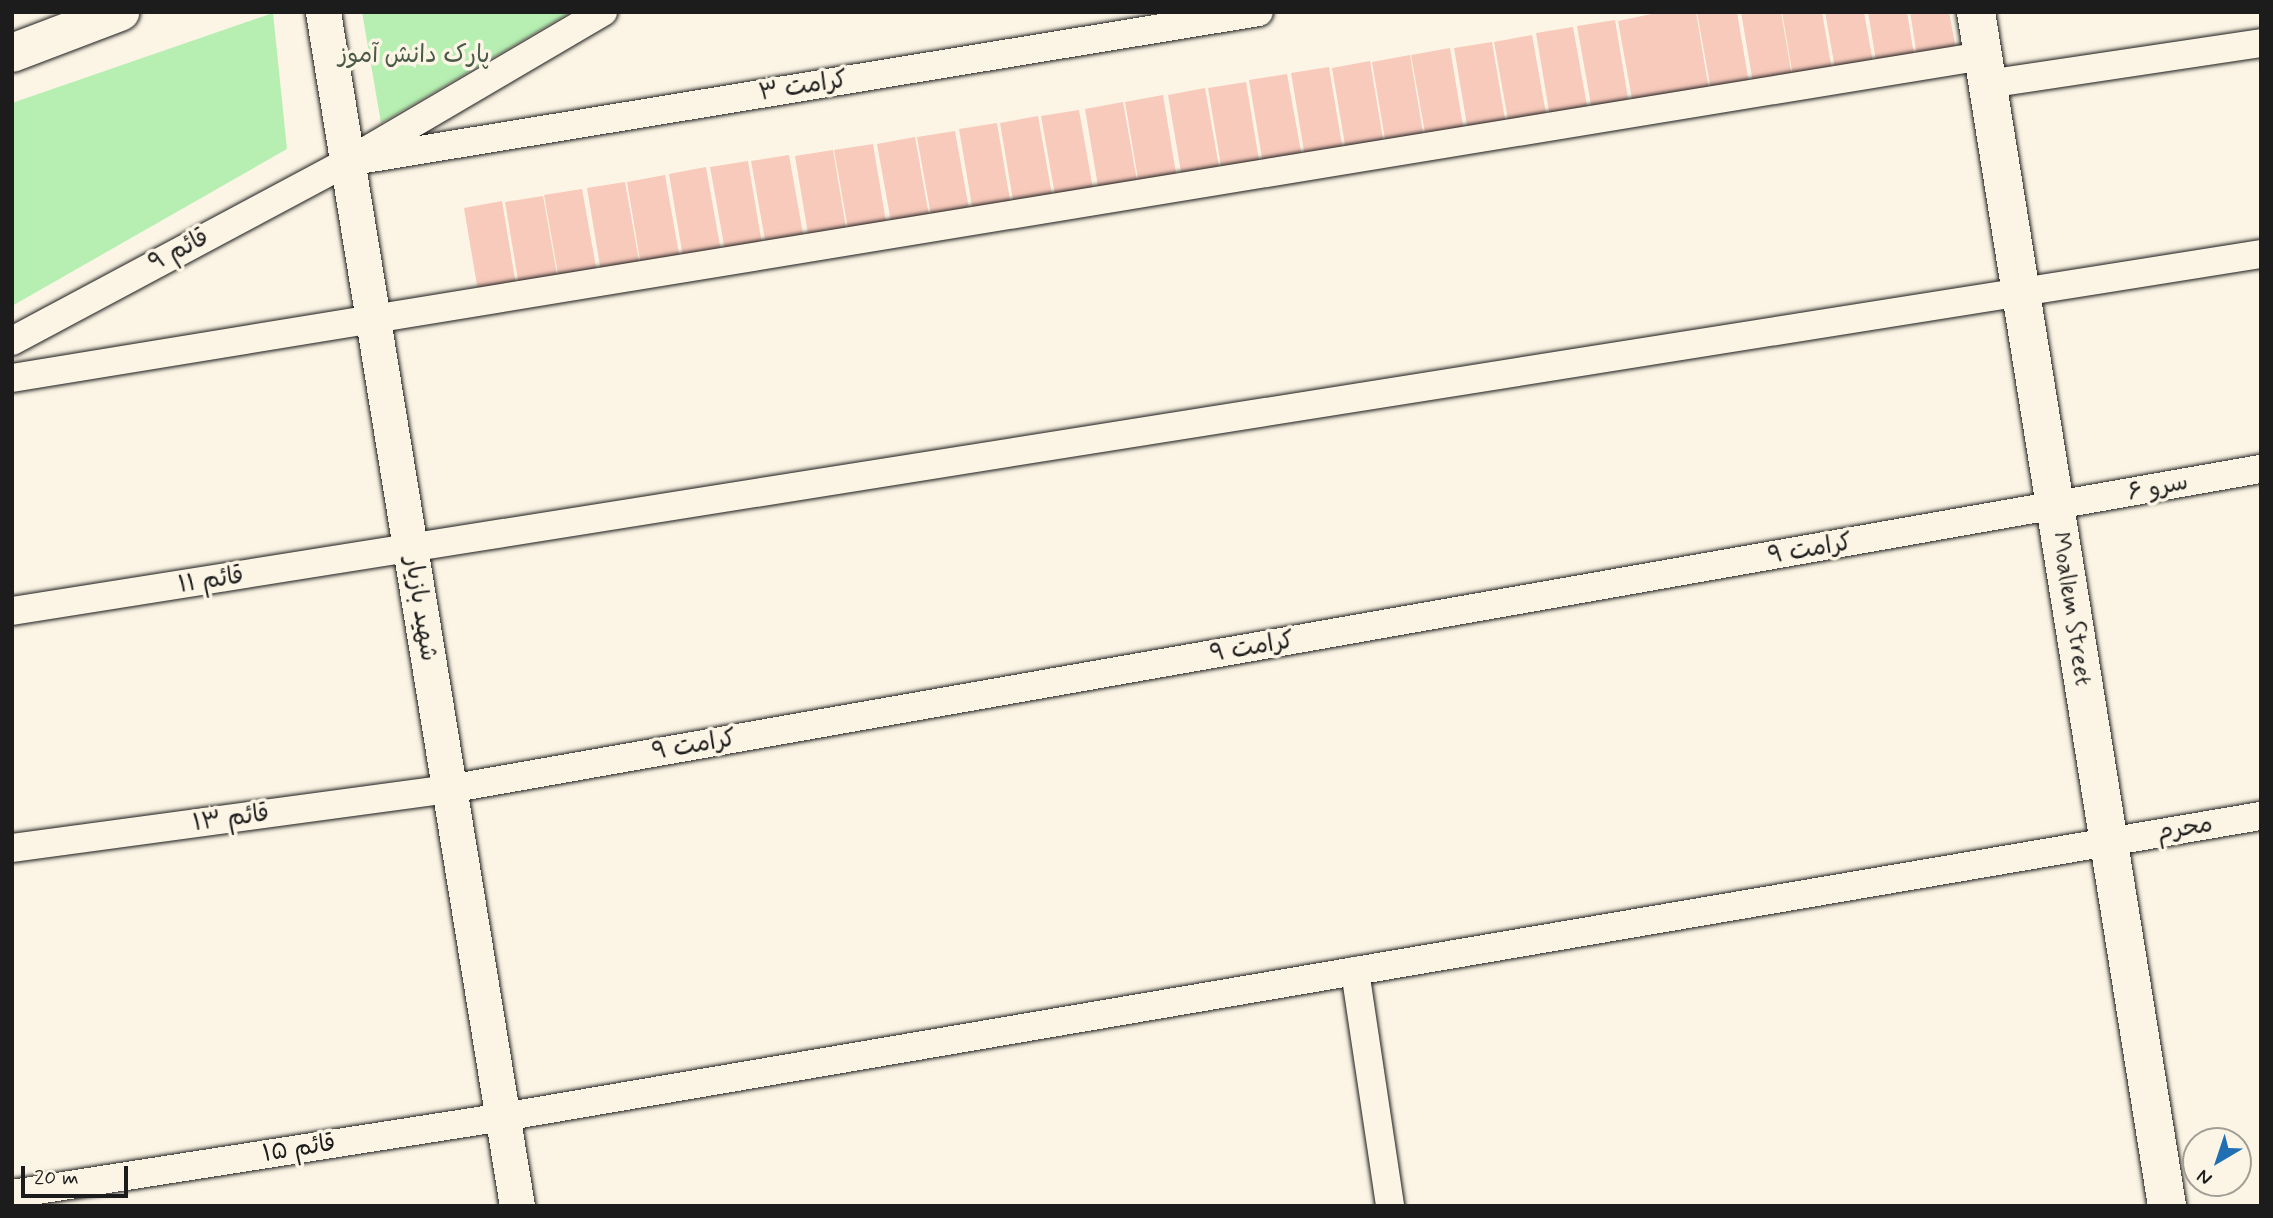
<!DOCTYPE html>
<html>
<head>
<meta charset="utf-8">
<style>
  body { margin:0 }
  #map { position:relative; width:2273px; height:1218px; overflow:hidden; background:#fcf5e5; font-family:Mynerve,"Playpen Sans Arabic",sans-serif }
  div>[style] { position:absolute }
  .green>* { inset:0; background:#b7efb2 }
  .building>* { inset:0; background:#f8cabc }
  .roads { filter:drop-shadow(0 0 2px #1c1c1c) drop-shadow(0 0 2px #1c1c1c) }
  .minor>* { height:28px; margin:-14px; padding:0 14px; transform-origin:14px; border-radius:14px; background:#fcf5e5 }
  .tertiary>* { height:35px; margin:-17.5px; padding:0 17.5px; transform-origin:17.5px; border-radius:17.5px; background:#fcf5e5 }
  .secondary>* { height:38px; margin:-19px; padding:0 19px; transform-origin:19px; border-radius:19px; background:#fcf5e5 }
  span { translate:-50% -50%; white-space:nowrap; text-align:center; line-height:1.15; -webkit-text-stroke:7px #fcf5e5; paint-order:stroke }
  .park-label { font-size:24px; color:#4a5b49 }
  .street-label { font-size:24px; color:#1c1c1c }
  .frame { position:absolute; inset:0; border:14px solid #1c1c1c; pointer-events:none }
  .north { position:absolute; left:2182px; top:1127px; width:70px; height:70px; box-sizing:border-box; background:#fcf5e5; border:2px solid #a29e95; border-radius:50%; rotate:219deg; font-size:19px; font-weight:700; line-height:28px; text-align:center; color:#1c1c1c }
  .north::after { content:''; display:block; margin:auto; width:24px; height:32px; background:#1f6fb2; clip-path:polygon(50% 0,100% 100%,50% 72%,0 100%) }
  .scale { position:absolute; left:21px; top:1166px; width:107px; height:32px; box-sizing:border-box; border:4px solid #1c1c1c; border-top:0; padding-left:9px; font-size:21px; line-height:24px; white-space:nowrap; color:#1c1c1c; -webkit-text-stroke:5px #fcf5e5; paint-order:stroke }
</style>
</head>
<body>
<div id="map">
  <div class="green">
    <div style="clip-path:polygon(362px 12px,571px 12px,381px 123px)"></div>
    <div style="clip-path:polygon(273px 13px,287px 149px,12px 306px,12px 103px)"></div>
  </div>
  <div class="building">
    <div style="clip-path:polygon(1661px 12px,1696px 12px,1710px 96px,1634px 110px,1618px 21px)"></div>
    <div style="clip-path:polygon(1697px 12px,1737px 12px,1750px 89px,1712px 96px)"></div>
    <div style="clip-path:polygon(1741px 12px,1781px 12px,1793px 82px,1754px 89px)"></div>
    <div style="clip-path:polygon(1782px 12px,1822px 12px,1833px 76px,1794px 82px)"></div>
    <div style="clip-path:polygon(1825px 12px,1864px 12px,1874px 68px,1836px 74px)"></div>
    <div style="clip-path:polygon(1868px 12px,1907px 12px,1915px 61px,1877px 67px)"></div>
    <div style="clip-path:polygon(1910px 12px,1949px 12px,1957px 55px,1918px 62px)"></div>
    <div style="clip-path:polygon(1615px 20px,1630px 110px,1593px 116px,1577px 26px)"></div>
    <div style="clip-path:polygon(1573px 27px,1589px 117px,1551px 123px,1536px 33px)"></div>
    <div style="clip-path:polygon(1532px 35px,1548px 125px,1510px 131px,1494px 42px)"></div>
    <div style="clip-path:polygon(1492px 42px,1507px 131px,1469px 137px,1454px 48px)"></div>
    <div style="clip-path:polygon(1450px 48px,1465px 138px,1427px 144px,1411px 55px)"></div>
    <div style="clip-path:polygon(1410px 55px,1425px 145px,1387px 151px,1372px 62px)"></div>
    <div style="clip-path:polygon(1370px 61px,1385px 151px,1347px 157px,1332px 68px)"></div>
    <div style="clip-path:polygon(1329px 67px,1344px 157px,1306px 163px,1291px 73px)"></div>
    <div style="clip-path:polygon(1287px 74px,1303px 163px,1264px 170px,1249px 80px)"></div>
    <div style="clip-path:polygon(1246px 82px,1261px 172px,1223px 178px,1208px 88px)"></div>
    <div style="clip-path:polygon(1205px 88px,1221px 178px,1183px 184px,1168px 95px)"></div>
    <div style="clip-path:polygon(1163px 95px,1178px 185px,1140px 191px,1125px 102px)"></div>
    <div style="clip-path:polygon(1123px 102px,1139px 192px,1100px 198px,1085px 109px)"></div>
    <div style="clip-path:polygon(1079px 110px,1095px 200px,1057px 206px,1041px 116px)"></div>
    <div style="clip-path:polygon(1038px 116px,1054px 206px,1015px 212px,1000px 123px)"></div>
    <div style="clip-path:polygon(997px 123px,1012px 212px,974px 218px,959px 129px)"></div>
    <div style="clip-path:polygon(955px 131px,971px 220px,933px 227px,917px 137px)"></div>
    <div style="clip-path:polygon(915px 137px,931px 227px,893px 233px,877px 144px)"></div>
    <div style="clip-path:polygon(873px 144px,888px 234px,850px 240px,834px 150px)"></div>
    <div style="clip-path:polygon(833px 150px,848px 240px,810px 246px,795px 156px)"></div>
    <div style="clip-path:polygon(789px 155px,805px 245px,767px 251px,751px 161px)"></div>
    <div style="clip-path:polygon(748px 161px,763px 250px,726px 256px,710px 167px)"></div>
    <div style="clip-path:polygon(706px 167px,722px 257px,684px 263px,669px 174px)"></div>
    <div style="clip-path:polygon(665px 175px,681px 265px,642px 272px,627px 182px)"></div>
    <div style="clip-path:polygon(625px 182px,641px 272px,602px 278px,587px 188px)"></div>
    <div style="clip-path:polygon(582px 189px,598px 278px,560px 285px,544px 195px)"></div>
    <div style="clip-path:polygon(543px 196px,559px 286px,520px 292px,505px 202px)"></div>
    <div style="clip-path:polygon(502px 201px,517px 291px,479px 297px,464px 208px)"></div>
  </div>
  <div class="roads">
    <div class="minor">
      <div style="left:1987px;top:84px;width:277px;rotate:-8.5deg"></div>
      <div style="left:347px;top:162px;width:924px;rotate:-9.34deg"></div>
      <div style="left:12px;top:341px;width:380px;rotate:-28.1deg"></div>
      <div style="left:347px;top:162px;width:297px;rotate:-30.4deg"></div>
      <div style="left:12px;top:378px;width:1996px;rotate:-9.28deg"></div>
      <div style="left:12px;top:611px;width:2277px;rotate:-9.02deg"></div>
      <div style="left:12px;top:848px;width:441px;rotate:-7.7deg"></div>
      <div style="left:449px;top:789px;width:1840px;rotate:-10.02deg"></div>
      <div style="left:1355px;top:971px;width:238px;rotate:81.5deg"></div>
      <div style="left:12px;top:1194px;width:497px;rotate:-8.9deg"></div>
      <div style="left:503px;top:1117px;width:1784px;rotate:-9.72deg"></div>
    </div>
    <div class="tertiary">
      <div style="left:323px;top:12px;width:1210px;rotate:80.77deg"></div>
    </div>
    <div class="secondary">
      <div style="left:1976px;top:12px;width:1209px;rotate:80.91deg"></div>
      <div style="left:12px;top:53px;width:116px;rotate:-20.8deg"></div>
    </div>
  </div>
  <div class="park-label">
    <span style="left:414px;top:56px">پارک دانش آموز</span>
  </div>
  <div class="street-label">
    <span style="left:803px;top:87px;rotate:-9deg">کرامت ۳</span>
    <span style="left:179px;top:251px;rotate:-28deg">قائم ۹</span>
    <span style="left:2158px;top:488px;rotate:-11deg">سرو ۶</span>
    <span style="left:1810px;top:550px;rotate:-10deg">کرامت ۹</span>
    <span style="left:211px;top:581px;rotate:-9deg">قائم ۱۱</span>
    <span style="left:420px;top:609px;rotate:81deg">شهید بازیار</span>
    <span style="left:2071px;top:609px;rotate:81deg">Moallem Street</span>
    <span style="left:1252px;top:648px;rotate:-10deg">کرامت ۹</span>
    <span style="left:694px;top:746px;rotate:-10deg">کرامت ۹</span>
    <span style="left:231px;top:819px;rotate:-8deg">قائم ۱۳</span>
    <span style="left:2185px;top:829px;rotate:-9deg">محرم</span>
    <span style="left:299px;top:1149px;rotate:-9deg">قائم ۱۵</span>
  </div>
  <div class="frame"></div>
  <div class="north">N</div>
  <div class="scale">20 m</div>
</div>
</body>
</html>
